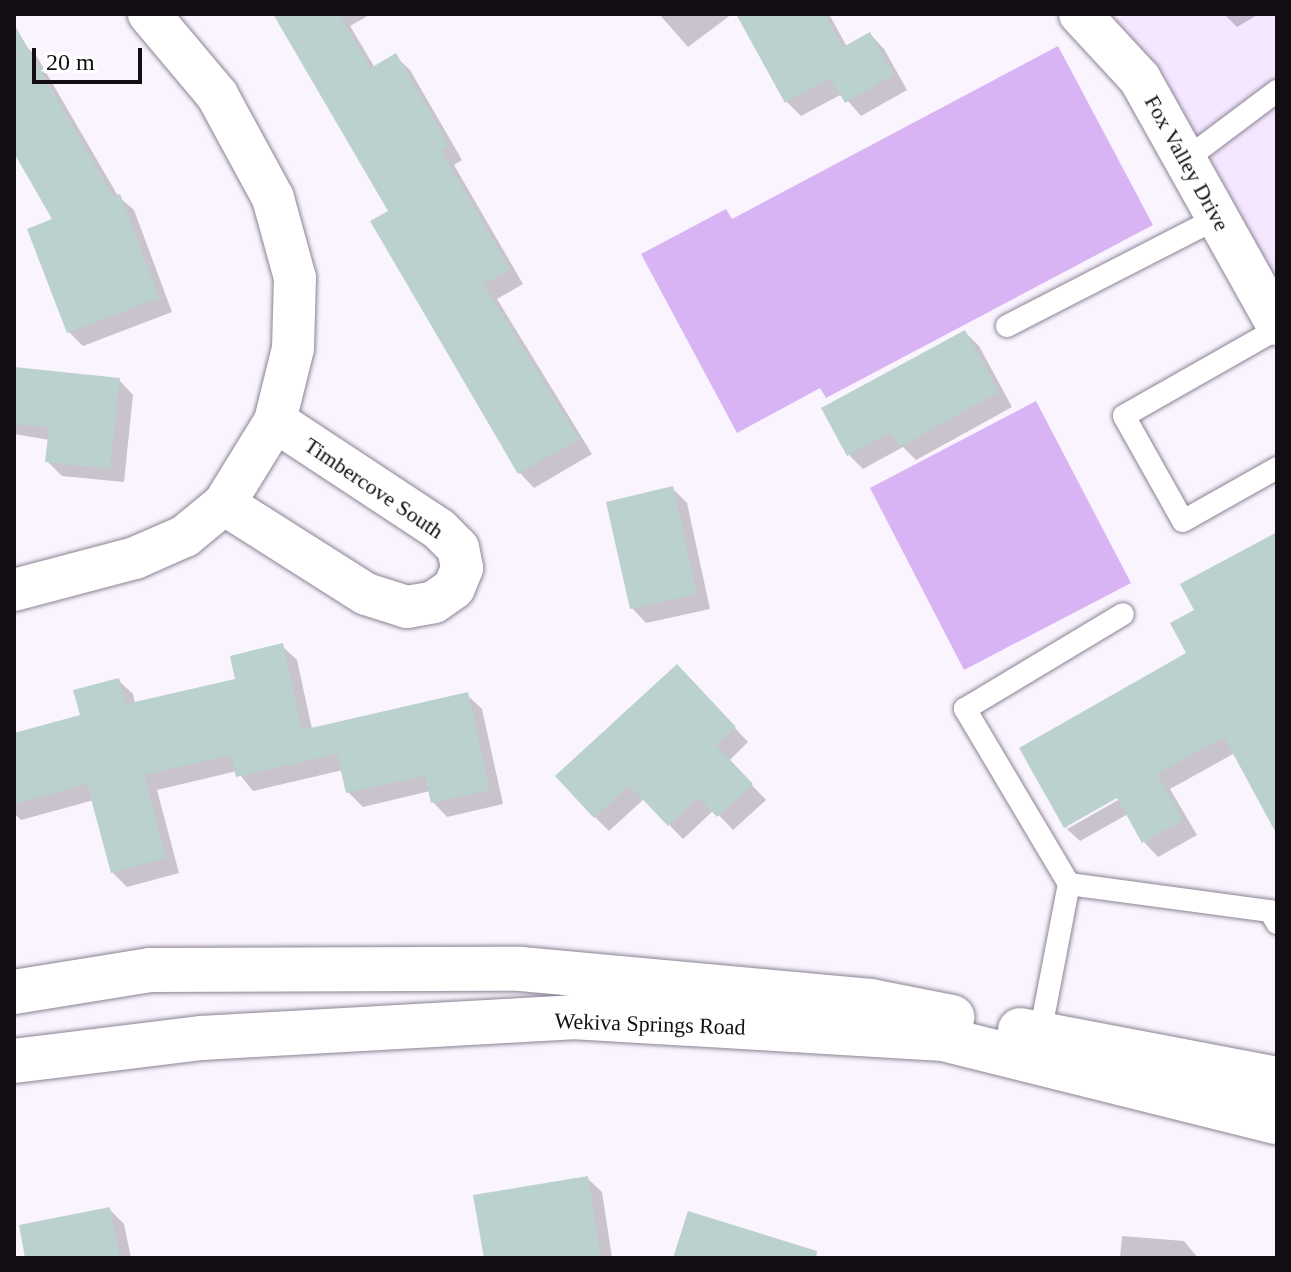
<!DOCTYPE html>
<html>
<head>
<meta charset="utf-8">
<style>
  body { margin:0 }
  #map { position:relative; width:1291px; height:1272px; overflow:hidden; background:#faf4ff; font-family:"Times New Roman",serif }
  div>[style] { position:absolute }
  .built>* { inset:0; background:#f4e7ff }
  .green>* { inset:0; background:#d8b4f4 }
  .shadow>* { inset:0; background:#0003 }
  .building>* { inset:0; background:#bad1cd }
  .roads { filter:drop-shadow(0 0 2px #8b8393) drop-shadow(0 0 2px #8b8393) }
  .lane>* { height:22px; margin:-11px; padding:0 11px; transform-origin:11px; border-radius:11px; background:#fff }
  .street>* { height:42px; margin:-21px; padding:0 21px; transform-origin:21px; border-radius:21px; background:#fff }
  .secondary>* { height:44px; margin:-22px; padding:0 22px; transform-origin:22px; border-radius:22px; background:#fff }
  span { translate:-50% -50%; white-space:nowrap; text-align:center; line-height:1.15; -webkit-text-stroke:7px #fff; paint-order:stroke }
  .street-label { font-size:22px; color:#120e14 }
  .frame { position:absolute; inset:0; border:16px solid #120e14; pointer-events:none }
  .scale { position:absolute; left:32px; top:48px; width:110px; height:36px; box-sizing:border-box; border:4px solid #120e14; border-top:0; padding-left:10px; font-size:24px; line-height:28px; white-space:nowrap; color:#120e14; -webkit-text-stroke:6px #fff; paint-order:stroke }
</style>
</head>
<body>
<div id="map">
  <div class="built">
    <div style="clip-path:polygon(1127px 14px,1277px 14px,1277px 286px,1114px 21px)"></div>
  </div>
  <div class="green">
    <div style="clip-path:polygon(1058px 46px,1153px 225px,826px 398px,820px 388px,737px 433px,641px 254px,726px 209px,732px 219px)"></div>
    <div style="clip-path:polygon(1036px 401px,1131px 583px,964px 670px,870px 488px)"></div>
  </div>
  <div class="shadow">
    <div style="clip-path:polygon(275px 14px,371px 14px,350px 26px,375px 68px,395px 56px,410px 70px,462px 160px,454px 165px,523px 284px,497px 299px,592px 454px,534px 488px,520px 473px,373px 222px,391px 212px)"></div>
    <div style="clip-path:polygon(659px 14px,732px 14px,688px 47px)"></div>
    <div style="clip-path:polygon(753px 14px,829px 14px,847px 47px,870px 34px,884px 49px,907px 90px,861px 116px,842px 94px,801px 116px,787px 102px)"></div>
    <div style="clip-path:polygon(1224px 14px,1259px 14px,1237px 27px)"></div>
    <div style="clip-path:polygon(23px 43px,37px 57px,118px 196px,134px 210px,172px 312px,83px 346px,69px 332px,55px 220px,14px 149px,14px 48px)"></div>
    <div style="clip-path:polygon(965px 332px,979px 346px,1012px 407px,916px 460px,903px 447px,863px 469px,849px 455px)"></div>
    <div style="clip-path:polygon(14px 369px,119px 380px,133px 395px,124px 482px,62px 476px,47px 461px,50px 440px,14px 434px)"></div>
    <div style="clip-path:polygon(672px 488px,687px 503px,710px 609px,646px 623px,632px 608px)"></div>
    <div style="clip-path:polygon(1277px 534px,1277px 827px,1235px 753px,1170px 789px,1197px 835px,1158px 857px,1144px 842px,1128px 814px,1080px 841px,1067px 829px,1127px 795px,1125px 792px,1067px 824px,1067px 829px,1022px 749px,1189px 654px,1173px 624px,1197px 611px,1183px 584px)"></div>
    <div style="clip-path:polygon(282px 646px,297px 660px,312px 729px,467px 695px,482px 709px,503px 804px,447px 817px,433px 802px,430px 791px,363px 807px,348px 792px,343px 770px,253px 791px,237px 771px,157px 790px,179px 873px,127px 887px,112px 872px,94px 800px,21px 820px,14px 813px,14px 735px,82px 717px,118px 680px,133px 694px,135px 704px,238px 680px)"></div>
    <div style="clip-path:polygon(691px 681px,748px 742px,729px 761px,766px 800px,733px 830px,714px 810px,683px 839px,644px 799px,609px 831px,595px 817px)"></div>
    <div style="clip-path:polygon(587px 1178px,602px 1192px,612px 1258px,486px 1258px)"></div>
    <div style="clip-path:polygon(109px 1209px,124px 1224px,131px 1258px,27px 1258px)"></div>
    <div style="clip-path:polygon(1122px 1236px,1184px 1241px,1198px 1258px,1120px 1258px)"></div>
  </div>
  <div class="building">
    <div style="clip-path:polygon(273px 14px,339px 14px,371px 68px,396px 53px,449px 145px,441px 150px,510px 269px,484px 284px,579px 439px,518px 474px,370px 221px,388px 211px)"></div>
    <div style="clip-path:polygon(736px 14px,825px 14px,843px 47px,870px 32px,894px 75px,845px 103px,830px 78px,785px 103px)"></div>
    <div style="clip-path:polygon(14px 24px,113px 196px,120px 194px,159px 298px,67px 333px,27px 229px,52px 219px,14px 153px)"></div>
    <div style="clip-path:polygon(965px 330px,999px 392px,900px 447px,891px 432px,847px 456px,821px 408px)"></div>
    <div style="clip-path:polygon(14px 367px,120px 378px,110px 469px,45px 462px,49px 427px,14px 424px)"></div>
    <div style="clip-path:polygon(673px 486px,697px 594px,630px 609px,606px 502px)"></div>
    <div style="clip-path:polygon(1277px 532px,1277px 835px,1224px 737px,1157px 774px,1184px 820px,1142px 843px,1117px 798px,1064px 828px,1019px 748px,1186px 653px,1170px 623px,1194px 610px,1180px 584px)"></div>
    <div style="clip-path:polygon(283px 643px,302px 730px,468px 692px,490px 790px,431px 803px,425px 776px,346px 793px,337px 754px,236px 777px,231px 755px,144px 775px,166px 858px,111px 873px,87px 784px,14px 804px,14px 733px,80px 715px,73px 690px,119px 678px,126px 704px,235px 679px,230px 656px)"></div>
    <div style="clip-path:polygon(677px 664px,736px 727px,716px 745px,753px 784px,717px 817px,698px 797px,668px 826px,629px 785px,594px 818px,555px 776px)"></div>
    <div style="clip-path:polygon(588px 1176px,601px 1258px,484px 1258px,473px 1195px)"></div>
    <div style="clip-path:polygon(110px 1207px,120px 1258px,25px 1258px,19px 1225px)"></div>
    <div style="clip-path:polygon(688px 1211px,817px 1251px,816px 1258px,673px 1258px)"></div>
  </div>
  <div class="roads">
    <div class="lane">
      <div style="left:1185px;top:160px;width:115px;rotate:-36.9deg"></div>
      <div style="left:1007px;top:326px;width:236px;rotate:-27.2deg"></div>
      <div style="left:1277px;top:329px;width:176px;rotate:150.4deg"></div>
      <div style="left:1124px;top:416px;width:120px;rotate:60.7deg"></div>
      <div style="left:1183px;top:521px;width:108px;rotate:-29.4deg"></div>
      <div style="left:1069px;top:884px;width:203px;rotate:7.7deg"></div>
      <div style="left:1270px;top:911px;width:14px;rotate:60deg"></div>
      <div style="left:1040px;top:1034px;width:153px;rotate:-79.1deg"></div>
      <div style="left:1069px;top:884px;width:204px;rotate:-120.7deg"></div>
      <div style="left:965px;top:709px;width:184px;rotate:-31deg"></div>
    </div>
    <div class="street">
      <div style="left:1080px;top:14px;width:88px;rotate:47.3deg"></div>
      <div style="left:1140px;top:79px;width:281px;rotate:60.8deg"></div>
      <div style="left:224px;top:504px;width:168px;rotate:32.4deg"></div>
      <div style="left:366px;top:594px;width:43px;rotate:17.6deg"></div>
      <div style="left:407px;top:607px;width:27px;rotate:-10deg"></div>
      <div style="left:434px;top:602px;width:24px;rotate:-35deg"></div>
      <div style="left:454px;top:588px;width:22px;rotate:-68deg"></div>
      <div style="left:462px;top:568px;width:20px;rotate:-101deg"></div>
      <div style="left:458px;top:548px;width:27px;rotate:-135deg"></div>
      <div style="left:439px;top:529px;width:196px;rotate:-146.6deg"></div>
      <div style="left:14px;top:590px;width:125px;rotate:-14.8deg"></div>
      <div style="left:135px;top:558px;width:55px;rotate:-23.7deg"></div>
      <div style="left:185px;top:536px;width:50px;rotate:-39.4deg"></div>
      <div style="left:224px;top:504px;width:97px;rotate:-58.4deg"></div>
      <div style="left:275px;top:421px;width:75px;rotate:-76.1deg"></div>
      <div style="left:293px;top:348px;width:70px;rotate:-88.4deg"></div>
      <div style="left:295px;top:278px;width:83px;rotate:-105.4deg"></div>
      <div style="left:273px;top:198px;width:117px;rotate:-118.5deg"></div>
      <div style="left:217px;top:95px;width:106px;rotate:-130deg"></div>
    </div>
    <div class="secondary">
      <div style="left:14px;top:992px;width:138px;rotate:-9.2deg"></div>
      <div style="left:150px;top:970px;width:371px;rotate:-0.2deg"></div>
      <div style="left:521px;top:969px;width:351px;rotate:5.2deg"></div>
      <div style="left:871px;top:1001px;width:83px;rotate:11.2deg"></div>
      <div style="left:1020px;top:1030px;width:262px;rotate:10.8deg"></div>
      <div style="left:14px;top:1061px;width:188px;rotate:-7deg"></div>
      <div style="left:201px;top:1038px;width:372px;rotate:-3.2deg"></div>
      <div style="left:572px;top:1017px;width:372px;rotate:3.4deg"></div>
      <div style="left:943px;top:1039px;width:344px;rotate:14deg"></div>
    </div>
  </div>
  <div class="street-label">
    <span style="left:1187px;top:163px;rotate:61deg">Fox Valley Drive</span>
    <span style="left:374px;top:488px;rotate:34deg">Timbercove South</span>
    <span style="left:650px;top:1024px;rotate:2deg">Wekiva Springs Road</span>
  </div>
  <div class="frame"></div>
  <div class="scale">20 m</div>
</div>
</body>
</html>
